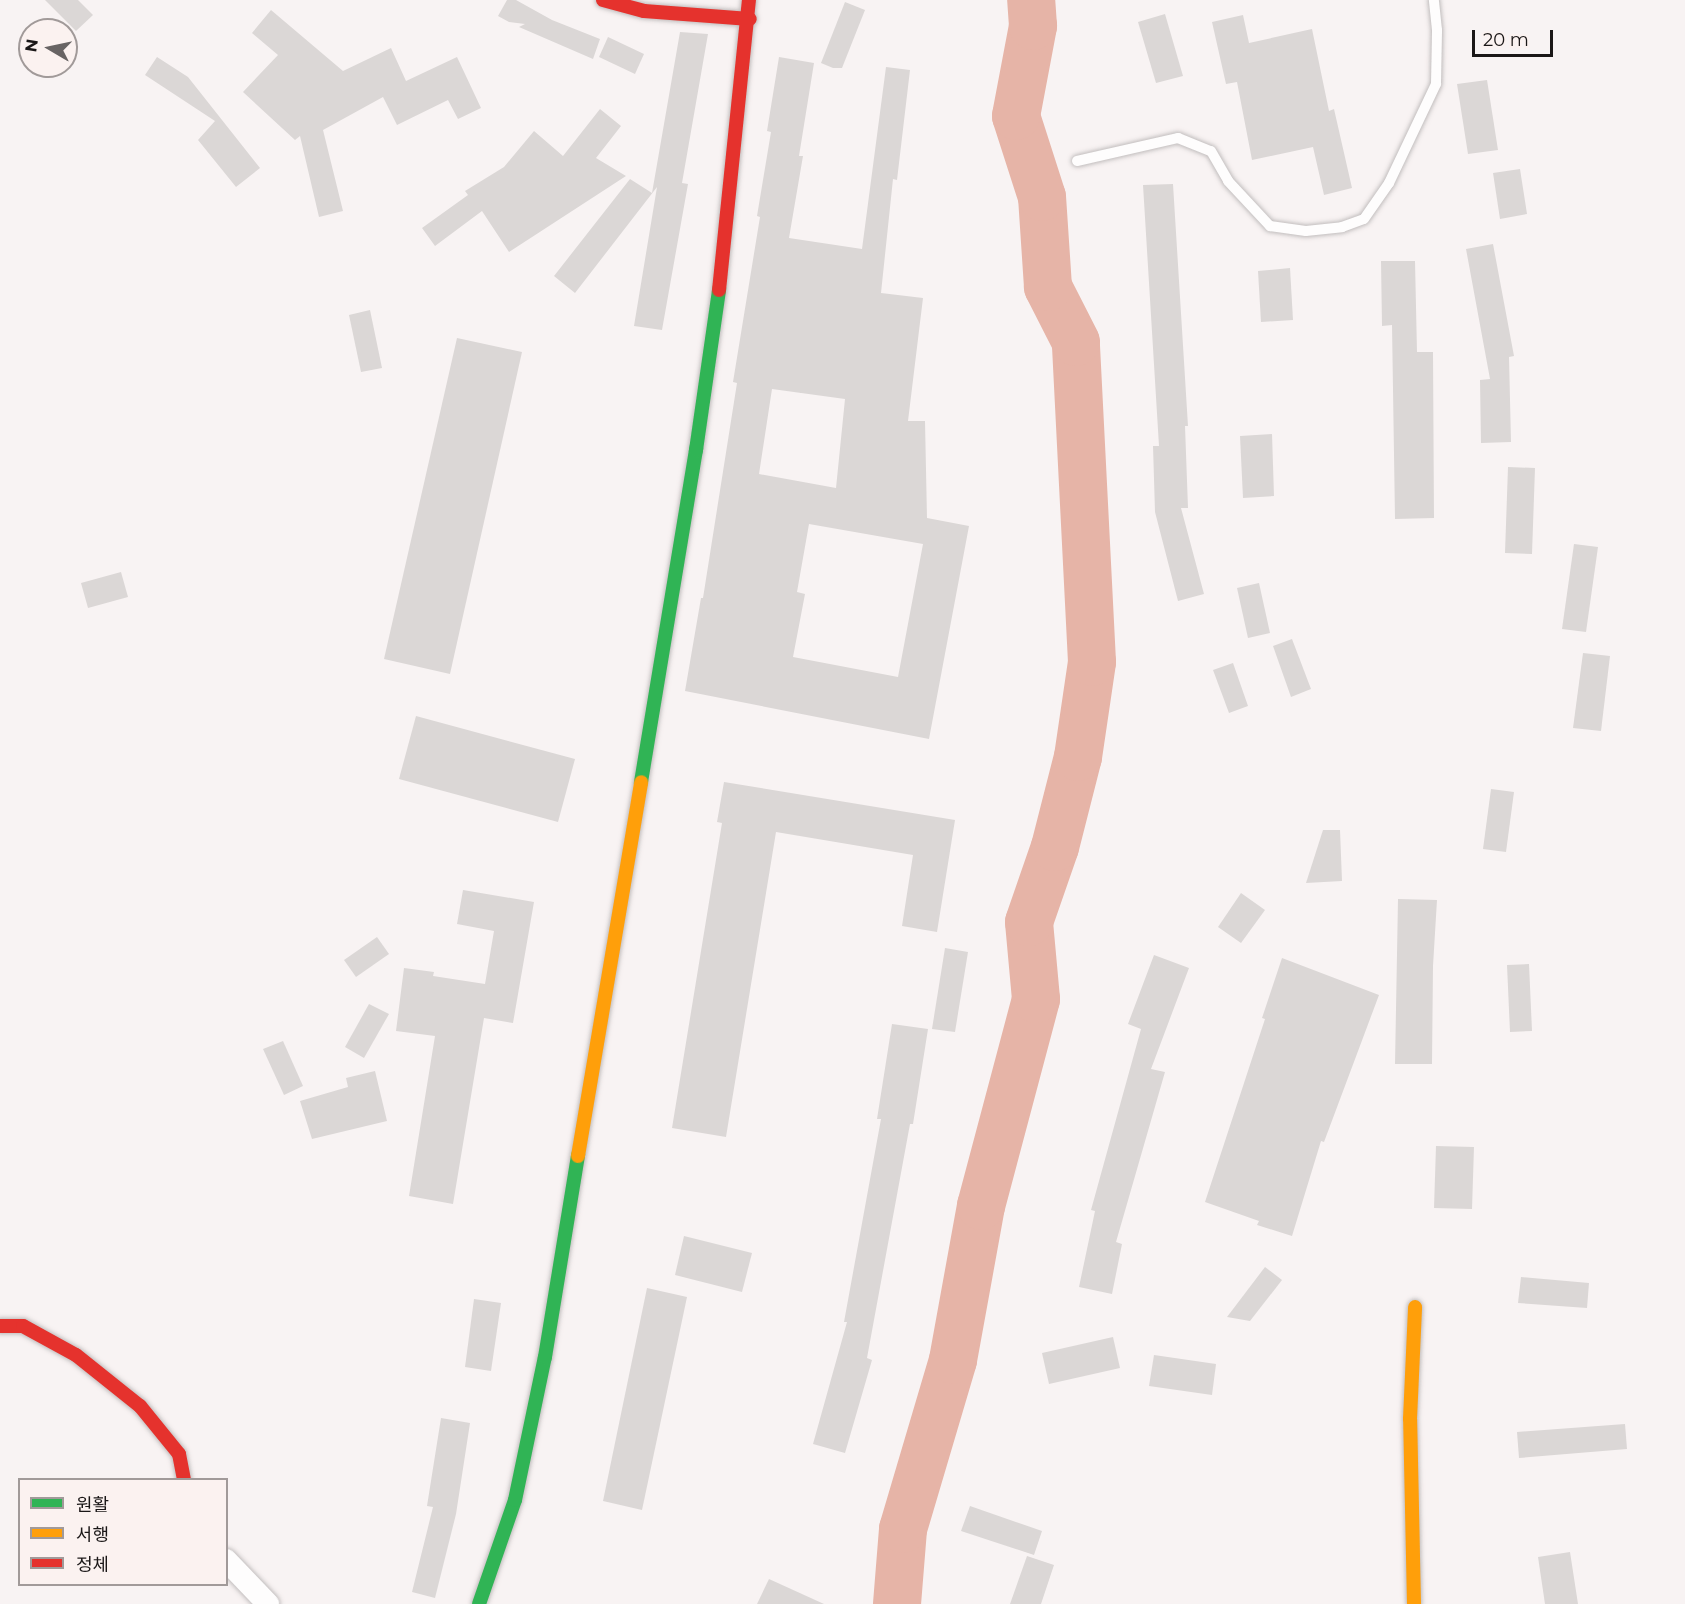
<!DOCTYPE html>
<html>
<head>
<meta charset="utf-8">
<style>
  body { margin:0 }
  #map { position:relative; width:1685px; height:1604px; overflow:hidden; background:#f8f3f3; font-family:Montserrat,"Noto Sans KR",sans-serif }
  div>[style] { position:absolute }
  .river>* { height:48px; margin:-24px; padding:0 24px; transform-origin:24px; border-radius:24px; background:#e6b4a7 }
  .building>* { inset:0; background:#dbd7d6 }
  .roads { filter:drop-shadow(0 0 2px #c2bebe) drop-shadow(0 0 2px #c2bebe) }
  .lane>* { height:10px; margin:-5px; padding:0 5px; transform-origin:5px; border-radius:5px; background:#fefdfd }
  .street>* { height:22px; margin:-11px; padding:0 11px; transform-origin:11px; border-radius:11px; background:#fefdfd }
  .fast>* { height:14px; margin:-7px; padding:0 7px; transform-origin:7px; border-radius:7px; background:#30b455 }
  .slow>* { height:14px; margin:-7px; padding:0 7px; transform-origin:7px; border-radius:7px; background:#ff9f0a }
  .jam>* { height:14px; margin:-7px; padding:0 7px; transform-origin:7px; border-radius:7px; background:#e5322d }
  span { translate:-50% -50%; white-space:nowrap; text-align:center; line-height:1.15; -webkit-text-stroke:4.5px #fbf2f0; paint-order:stroke }
  .legend { position:absolute; left:18px; top:1478px; width:210px; height:108px; box-sizing:border-box; background:#fbf2f0; border:2px solid #a19a99; margin:0; padding:8px 10px; list-style:none; font-size:18px; color:#1a1717 }
  .legend li { display:flex; align-items:center; gap:12px; height:30px }
  .legend b { width:30px; border:2px solid #a19a99 }
  .north { position:absolute; left:18px; top:18px; width:60px; height:60px; box-sizing:border-box; background:#fbf2f0; border:2px solid #a19a99; border-radius:50%; rotate:279deg; font-size:16px; font-weight:700; line-height:24px; text-align:center; color:#1a1717 }
  .north::after { content:''; display:block; margin:auto; width:21px; height:27px; background:#686464; clip-path:polygon(50% 0,100% 100%,50% 72%,0 100%) }
  .scale { position:absolute; left:1472px; top:30px; width:81px; height:27px; box-sizing:border-box; border:3px solid #1a1717; border-top:0; padding-left:8px; font-size:18px; line-height:21px; white-space:nowrap; color:#1a1717; -webkit-text-stroke:4px #fbf2f0; paint-order:stroke }
</style>
</head>
<body>
<div id="map">
  <div class="river">
    <div style="left:897px;top:1604px;width:75px;rotate:-85.4deg"></div>
    <div style="left:903px;top:1529px;width:176px;rotate:-73.5deg"></div>
    <div style="left:953px;top:1360px;width:157px;rotate:-79.7deg"></div>
    <div style="left:981px;top:1206px;width:214px;rotate:-75.1deg"></div>
    <div style="left:1036px;top:999px;width:77px;rotate:-95.2deg"></div>
    <div style="left:1029px;top:922px;width:79px;rotate:-70.9deg"></div>
    <div style="left:1055px;top:847px;width:93px;rotate:-75.7deg"></div>
    <div style="left:1078px;top:757px;width:96px;rotate:-81.6deg"></div>
    <div style="left:1092px;top:662px;width:320px;rotate:-92.9deg"></div>
    <div style="left:1076px;top:342px;width:62px;rotate:-117deg"></div>
    <div style="left:1048px;top:287px;width:90px;rotate:-93.8deg"></div>
    <div style="left:1042px;top:197px;width:85px;rotate:-107.8deg"></div>
    <div style="left:1016px;top:116px;width:92px;rotate:-79.3deg"></div>
    <div style="left:1033px;top:26px;width:26px;rotate:-94deg"></div>
  </div>
  <div class="building">
    <div style="clip-path:polygon(45px 0,78px 0,93px 15px,76px 31px)"></div>
    <div style="clip-path:polygon(507px 0,516px 0,552px 20px,600px 39px,593px 59px,519px 27px,525px 24px,509px 22px,498px 16px)"></div>
    <div style="clip-path:polygon(845px 2px,865px 10px,842px 68px,833px 68px,821px 63px)"></div>
    <div style="clip-path:polygon(271px 10px,343px 71px,391px 48px,406px 81px,457px 57px,481px 108px,458px 119px,448px 100px,397px 125px,383px 97px,323px 130px,343px 211px,319px 217px,300px 136px,295px 140px,243px 92px,278px 55px,252px 33px)"></div>
    <div style="clip-path:polygon(1165px 14px,1183px 76px,1156px 83px,1138px 22px)"></div>
    <div style="clip-path:polygon(1243px 15px,1249px 43px,1312px 29px,1329px 111px,1334px 109px,1352px 188px,1324px 195px,1313px 147px,1252px 160px,1237px 82px,1226px 84px,1212px 22px)"></div>
    <div style="clip-path:polygon(680px 32px,708px 34px,682px 183px,688px 184px,662px 330px,634px 326px,657px 187px,575px 293px,554px 276px,630px 179px,652px 193px)"></div>
    <div style="clip-path:polygon(608px 37px,644px 54px,635px 74px,599px 57px)"></div>
    <div style="clip-path:polygon(157px 57px,188px 77px,260px 168px,236px 187px,198px 140px,215px 121px,145px 75px)"></div>
    <div style="clip-path:polygon(evenodd,779px 57px,814px 63px,799px 156px,803px 156px,789px 238px,862px 249px,886px 67px,910px 70px,897px 180px,893px 179px,881px 293px,923px 298px,908px 421px,925px 421px,927px 518px,969px 526px,929px 739px,685px 691px,701px 598px,703px 598px,737px 383px,733px 382px,760px 217px,757px 216px,771px 132px,767px 131px,779px 57px,772px 389px,845px 399px,836px 488px,759px 474px,772px 389px,779px 57px,809px 524px,923px 544px,898px 677px,793px 657px,805px 594px,797px 592px,809px 524px)"></div>
    <div style="clip-path:polygon(1487px 80px,1498px 150px,1468px 154px,1457px 84px)"></div>
    <div style="clip-path:polygon(600px 109px,621px 126px,596px 158px,626px 176px,509px 252px,482px 211px,435px 246px,422px 228px,468px 195px,465px 191px,504px 167px,534px 131px,563px 156px)"></div>
    <div style="clip-path:polygon(1520px 169px,1527px 214px,1500px 219px,1493px 173px)"></div>
    <div style="clip-path:polygon(1173px 184px,1188px 426px,1185px 426px,1188px 508px,1181px 508px,1204px 594px,1178px 601px,1155px 512px,1153px 446px,1159px 446px,1143px 185px)"></div>
    <div style="clip-path:polygon(1493px 244px,1514px 356px,1509px 357px,1511px 442px,1481px 443px,1480px 380px,1490px 379px,1466px 249px)"></div>
    <div style="clip-path:polygon(1381px 261px,1415px 261px,1417px 352px,1433px 352px,1434px 518px,1395px 519px,1392px 325px,1382px 326px)"></div>
    <div style="clip-path:polygon(1290px 268px,1293px 320px,1261px 322px,1258px 271px)"></div>
    <div style="clip-path:polygon(370px 310px,382px 368px,361px 372px,349px 315px)"></div>
    <div style="clip-path:polygon(457px 338px,522px 352px,450px 674px,384px 659px)"></div>
    <div style="clip-path:polygon(1272px 434px,1274px 496px,1243px 498px,1240px 436px)"></div>
    <div style="clip-path:polygon(1508px 467px,1535px 468px,1532px 554px,1505px 553px)"></div>
    <div style="clip-path:polygon(1574px 544px,1598px 547px,1586px 632px,1562px 629px)"></div>
    <div style="clip-path:polygon(121px 572px,128px 597px,88px 608px,81px 583px)"></div>
    <div style="clip-path:polygon(1259px 583px,1270px 633px,1248px 638px,1237px 588px)"></div>
    <div style="clip-path:polygon(1292px 639px,1311px 689px,1291px 697px,1273px 646px)"></div>
    <div style="clip-path:polygon(1583px 653px,1610px 656px,1601px 731px,1573px 728px)"></div>
    <div style="clip-path:polygon(1233px 663px,1248px 706px,1229px 713px,1213px 670px)"></div>
    <div style="clip-path:polygon(416px 716px,575px 759px,558px 822px,399px 779px)"></div>
    <div style="clip-path:polygon(724px 782px,955px 820px,937px 932px,902px 926px,913px 855px,776px 832px,726px 1137px,672px 1128px,722px 823px,717px 822px)"></div>
    <div style="clip-path:polygon(1491px 789px,1514px 792px,1506px 852px,1483px 849px)"></div>
    <div style="clip-path:polygon(1323px 830px,1340px 830px,1342px 881px,1306px 883px)"></div>
    <div style="clip-path:polygon(463px 890px,534px 902px,513px 1023px,484px 1018px,453px 1204px,409px 1196px,435px 1036px,396px 1031px,404px 968px,434px 972px,433px 976px,485px 984px,494px 931px,457px 924px)"></div>
    <div style="clip-path:polygon(1241px 893px,1265px 910px,1241px 943px,1218px 927px)"></div>
    <div style="clip-path:polygon(1398px 899px,1437px 900px,1433px 966px,1432px 1064px,1395px 1064px)"></div>
    <div style="clip-path:polygon(377px 937px,389px 954px,356px 977px,344px 960px)"></div>
    <div style="clip-path:polygon(945px 948px,968px 952px,955px 1032px,932px 1029px)"></div>
    <div style="clip-path:polygon(1154px 955px,1189px 968px,1151px 1069px,1165px 1072px,1116px 1242px,1122px 1244px,1112px 1294px,1079px 1287px,1095px 1211px,1091px 1210px,1141px 1029px,1128px 1024px)"></div>
    <div style="clip-path:polygon(1282px 958px,1379px 995px,1324px 1142px,1321px 1141px,1292px 1236px,1257px 1225px,1259px 1221px,1205px 1202px,1265px 1019px,1262px 1018px)"></div>
    <div style="clip-path:polygon(1529px 964px,1532px 1031px,1510px 1032px,1507px 965px)"></div>
    <div style="clip-path:polygon(369px 1004px,389px 1014px,364px 1058px,345px 1047px)"></div>
    <div style="clip-path:polygon(892px 1024px,928px 1029px,913px 1124px,910px 1124px,867px 1358px,872px 1360px,845px 1453px,813px 1444px,847px 1322px,844px 1322px,881px 1119px,877px 1119px)"></div>
    <div style="clip-path:polygon(283px 1041px,303px 1086px,284px 1095px,263px 1049px)"></div>
    <div style="clip-path:polygon(375px 1071px,387px 1121px,312px 1139px,300px 1101px,348px 1087px,346px 1078px)"></div>
    <div style="clip-path:polygon(1436px 1146px,1474px 1147px,1472px 1209px,1434px 1208px)"></div>
    <div style="clip-path:polygon(684px 1236px,752px 1253px,742px 1292px,675px 1275px)"></div>
    <div style="clip-path:polygon(1265px 1267px,1282px 1280px,1250px 1321px,1227px 1317px)"></div>
    <div style="clip-path:polygon(1521px 1277px,1589px 1283px,1587px 1308px,1518px 1303px)"></div>
    <div style="clip-path:polygon(647px 1288px,687px 1297px,642px 1510px,603px 1501px)"></div>
    <div style="clip-path:polygon(474px 1299px,501px 1303px,491px 1371px,465px 1367px)"></div>
    <div style="clip-path:polygon(1113px 1337px,1120px 1368px,1049px 1384px,1042px 1353px)"></div>
    <div style="clip-path:polygon(1154px 1355px,1216px 1364px,1212px 1395px,1149px 1386px)"></div>
    <div style="clip-path:polygon(441px 1418px,470px 1423px,456px 1514px,435px 1598px,412px 1592px,433px 1507px,427px 1506px)"></div>
    <div style="clip-path:polygon(1625px 1424px,1627px 1449px,1519px 1458px,1517px 1432px)"></div>
    <div style="clip-path:polygon(970px 1506px,1042px 1531px,1034px 1555px,961px 1531px)"></div>
    <div style="clip-path:polygon(1570px 1552px,1578px 1604px,1545px 1604px,1538px 1557px)"></div>
    <div style="clip-path:polygon(1027px 1556px,1054px 1565px,1041px 1604px,1010px 1604px)"></div>
    <div style="clip-path:polygon(769px 1579px,824px 1604px,757px 1604px)"></div>
  </div>
  <div class="roads">
    <div class="lane">
      <div style="left:1077px;top:161px;width:104px;rotate:-12.8deg"></div>
      <div style="left:1178px;top:138px;width:35px;rotate:22deg"></div>
      <div style="left:1211px;top:151px;width:34px;rotate:60deg"></div>
      <div style="left:1228px;top:181px;width:62px;rotate:47deg"></div>
      <div style="left:1270px;top:226px;width:36px;rotate:8deg"></div>
      <div style="left:1306px;top:231px;width:36px;rotate:-6deg"></div>
      <div style="left:1342px;top:227px;width:23px;rotate:-20deg"></div>
      <div style="left:1364px;top:219px;width:44px;rotate:-55.2deg"></div>
      <div style="left:1389px;top:183px;width:110px;rotate:-64.6deg"></div>
      <div style="left:1436px;top:84px;width:54px;rotate:-88.9deg"></div>
      <div style="left:1437px;top:30px;width:30px;rotate:-96deg"></div>
    </div>
    <div class="street">
      <div style="left:226px;top:1560px;width:61px;rotate:46.3deg"></div>
    </div>
    <div class="fast">
      <div style="left:641px;top:782px;width:337px;rotate:-80.6deg"></div>
      <div style="left:696px;top:450px;width:162px;rotate:-81.8deg"></div>
      <div style="left:479px;top:1604px;width:110px;rotate:-70.9deg"></div>
      <div style="left:515px;top:1500px;width:146px;rotate:-78.2deg"></div>
      <div style="left:545px;top:1357px;width:204px;rotate:-80.7deg"></div>
    </div>
    <div class="slow">
      <div style="left:578px;top:1156px;width:379px;rotate:-80.4deg"></div>
      <div style="left:1414px;top:1604px;width:185px;rotate:-91.2deg"></div>
      <div style="left:1410px;top:1419px;width:112px;rotate:-87.4deg"></div>
    </div>
    <div class="jam">
      <div style="left:603px;top:0;width:42px;rotate:15deg"></div>
      <div style="left:644px;top:11px;width:106px;rotate:4.3deg"></div>
      <div style="left:719px;top:290px;width:292px;rotate:-84.1deg"></div>
      <div style="left:0;top:1326px;width:23px"></div>
      <div style="left:23px;top:1326px;width:60px;rotate:28.7deg"></div>
      <div style="left:76px;top:1355px;width:82px;rotate:38.6deg"></div>
      <div style="left:140px;top:1406px;width:62px;rotate:50.9deg"></div>
      <div style="left:179px;top:1454px;width:26px;rotate:79deg"></div>
    </div>
  </div>
  <ul class="legend">
  <li><b style="height:8px;background:#30b455"></b>원활</li>
  <li><b style="height:8px;background:#ff9f0a"></b>서행</li>
  <li><b style="height:8px;background:#e5322d"></b>정체</li>
  </ul>
  <div class="north">N</div>
  <div class="scale">20 m</div>
</div>
</body>
</html>
